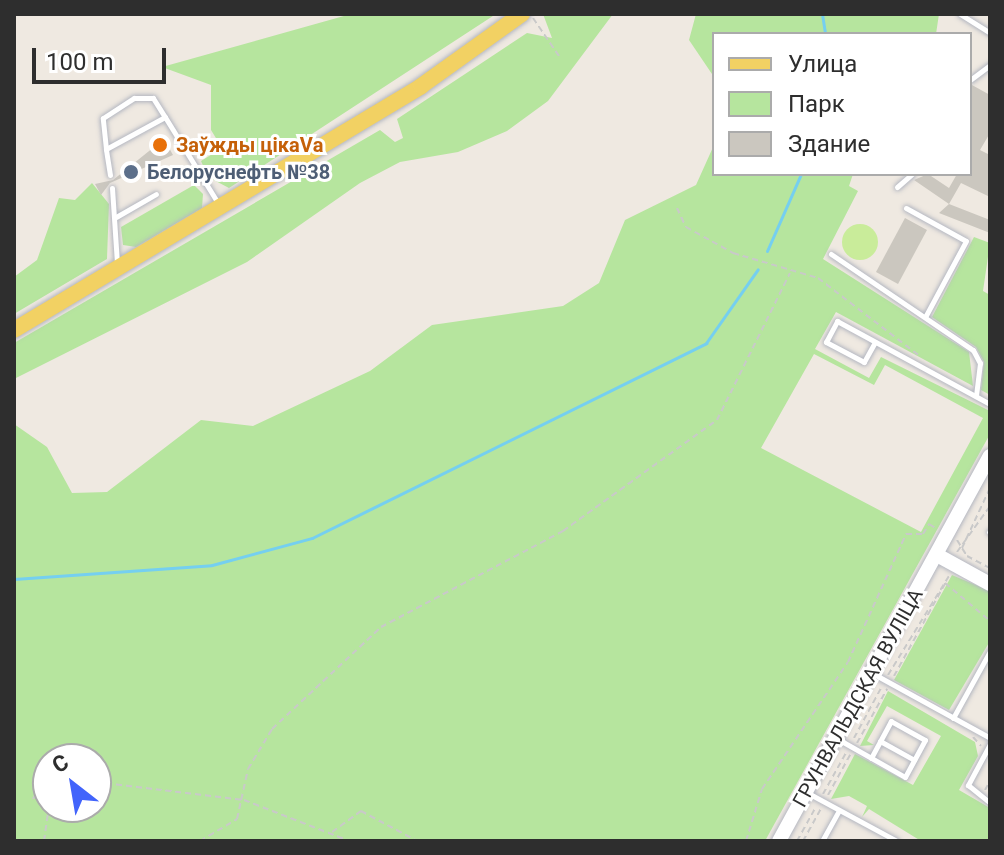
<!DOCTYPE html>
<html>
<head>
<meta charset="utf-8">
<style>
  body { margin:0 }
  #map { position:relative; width:1004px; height:855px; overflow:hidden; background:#efe9e1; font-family:Roboto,sans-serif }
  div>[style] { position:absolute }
  .green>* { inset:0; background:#b6e59e }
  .pitch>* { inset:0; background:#c9ec9a }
  .round { border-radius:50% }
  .stream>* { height:3px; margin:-1.5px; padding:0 1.5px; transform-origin:1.5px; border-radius:1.5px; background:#75cff0 }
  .building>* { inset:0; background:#cbc7bf }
  .path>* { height:2px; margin-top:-1px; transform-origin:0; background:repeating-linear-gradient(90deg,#c9c9c9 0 6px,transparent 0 10px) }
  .roads { filter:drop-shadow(0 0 2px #b4b7c1) drop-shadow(0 0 2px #b4b7c1) }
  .lane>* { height:5px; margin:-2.5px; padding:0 2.5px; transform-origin:2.5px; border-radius:2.5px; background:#fff }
  .secondary>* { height:14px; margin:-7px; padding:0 7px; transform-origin:7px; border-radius:7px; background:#fff }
  .primary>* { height:16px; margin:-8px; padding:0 8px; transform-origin:8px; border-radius:8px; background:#f2d163 }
  .dots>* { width:22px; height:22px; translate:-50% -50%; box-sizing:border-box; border:4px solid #fff; border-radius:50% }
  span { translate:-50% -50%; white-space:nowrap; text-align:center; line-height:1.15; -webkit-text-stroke:6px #fff; paint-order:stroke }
  .food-label { font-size:20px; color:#c56008; font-weight:700 }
  .left { translate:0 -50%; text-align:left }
  .service-label { font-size:20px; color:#4e5e75; font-weight:700 }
  .street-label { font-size:20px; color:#2e2e2e }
  .frame { position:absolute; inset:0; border:16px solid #2e2e2e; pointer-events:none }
  .legend { position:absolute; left:712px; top:32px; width:260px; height:144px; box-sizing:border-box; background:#fff; border:2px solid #ababab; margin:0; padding:10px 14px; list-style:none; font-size:24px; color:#2e2e2e }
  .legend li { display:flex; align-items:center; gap:16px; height:40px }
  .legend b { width:40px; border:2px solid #ababab }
  .north { position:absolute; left:32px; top:743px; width:80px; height:80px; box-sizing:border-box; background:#fff; border:2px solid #ababab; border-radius:50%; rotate:329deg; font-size:22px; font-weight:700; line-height:32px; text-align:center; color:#2e2e2e }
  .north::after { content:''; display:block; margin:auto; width:28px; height:36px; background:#4264fb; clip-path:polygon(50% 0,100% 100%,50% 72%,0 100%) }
  .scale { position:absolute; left:32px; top:48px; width:134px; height:36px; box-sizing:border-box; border:4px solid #2e2e2e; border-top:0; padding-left:10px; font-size:24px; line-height:28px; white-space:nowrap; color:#2e2e2e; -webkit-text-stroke:6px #fff; paint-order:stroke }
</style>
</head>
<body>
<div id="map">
  <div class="green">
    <div style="clip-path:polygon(351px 14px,496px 14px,229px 188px,208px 177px,201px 161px,222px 148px,211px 130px,211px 85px,162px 67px)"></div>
    <div style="clip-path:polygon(543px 14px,613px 14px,548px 101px,507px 131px,458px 152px,400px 162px,360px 183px,247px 262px,14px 379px,14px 343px,380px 130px,395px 142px,403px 138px,397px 119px,527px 33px,552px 38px)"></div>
    <div style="clip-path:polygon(696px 14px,939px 14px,936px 34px,714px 34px,714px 77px,689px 40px)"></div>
    <div style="clip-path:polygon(evenodd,714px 145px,714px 174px,853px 174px,849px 186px,858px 191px,823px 259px,969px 352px,973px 386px,836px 312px,815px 349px,869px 378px,881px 357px,990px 411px,990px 434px,765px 841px,14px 841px,14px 424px,47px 447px,72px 493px,107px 492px,201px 420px,253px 426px,370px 371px,432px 325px,563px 306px,599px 283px,625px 220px,696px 185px,714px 145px,814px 354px,874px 385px,885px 365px,983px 418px,921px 532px,761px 448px,814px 354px,714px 145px,96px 759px,96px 807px,48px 807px,48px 759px,96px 759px)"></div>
    <div style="clip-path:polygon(92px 183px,109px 204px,107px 259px,14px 314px,14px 277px,37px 260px,59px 198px,75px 200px)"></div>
    <div style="clip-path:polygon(194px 185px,203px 194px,202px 208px,136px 247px,123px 245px,121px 227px)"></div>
    <div style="clip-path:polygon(974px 237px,990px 243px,983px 291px,990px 295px,990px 395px,981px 390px,984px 362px,976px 347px,932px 317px)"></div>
    <div style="clip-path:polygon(952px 575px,990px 591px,990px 641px,949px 710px,894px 680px)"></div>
    <div style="clip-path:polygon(888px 691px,975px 742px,978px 756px,959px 790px,990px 808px,990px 841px,921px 841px,869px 809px,862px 817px,867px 806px,849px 796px,831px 799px,855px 754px,913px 785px,941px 736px,887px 706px,867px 741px,874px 745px,860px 746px)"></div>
  </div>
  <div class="pitch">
    <div class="round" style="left:842px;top:224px;width:36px;height:36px"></div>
  </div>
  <div class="stream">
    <div style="left:822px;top:14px;width:20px;rotate:81deg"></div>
    <div style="left:767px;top:251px;width:84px;rotate:-66.2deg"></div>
    <div style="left:14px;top:579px;width:198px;rotate:-4deg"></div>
    <div style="left:212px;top:565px;width:104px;rotate:-15.1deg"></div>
    <div style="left:312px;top:538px;width:440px;rotate:-26.3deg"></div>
    <div style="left:706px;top:343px;width:90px;rotate:-54.9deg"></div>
  </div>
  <div class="building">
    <div style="clip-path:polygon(972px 85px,990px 95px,990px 133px,980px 150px,990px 155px,990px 197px,961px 183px,949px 204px,990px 220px,990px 233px,939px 213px,949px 204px,914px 180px,928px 174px,949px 188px,957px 174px,970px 174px)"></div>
    <div style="clip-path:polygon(164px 139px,173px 155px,110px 183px,101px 195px,95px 184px,113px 180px)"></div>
    <div style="clip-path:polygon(905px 218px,927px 230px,898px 284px,876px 272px)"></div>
  </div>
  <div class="path">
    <div style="left:533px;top:18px;width:46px;rotate:55.6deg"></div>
    <div style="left:677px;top:208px;width:21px;rotate:65deg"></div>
    <div style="left:686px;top:227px;width:54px;rotate:29deg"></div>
    <div style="left:733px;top:253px;width:89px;rotate:16.4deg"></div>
    <div style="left:818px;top:278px;width:130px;rotate:37.5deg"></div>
    <div style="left:957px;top:540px;width:19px;rotate:58deg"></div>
    <div style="left:967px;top:556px;width:26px;rotate:28deg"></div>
    <div style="left:962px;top:548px;width:66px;rotate:-65deg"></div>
    <div style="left:957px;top:552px;width:57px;rotate:-54.3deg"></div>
    <div style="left:945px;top:583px;width:59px;rotate:40.2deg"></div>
    <div style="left:888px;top:675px;width:116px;rotate:-58.4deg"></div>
    <div style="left:894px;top:676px;width:110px;rotate:-61.1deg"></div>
    <div style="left:973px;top:737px;width:12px;rotate:48deg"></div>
    <div style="left:854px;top:738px;width:57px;rotate:-61.6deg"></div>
    <div style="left:857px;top:743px;width:62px;rotate:-60.9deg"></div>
    <div style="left:96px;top:782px;width:149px;rotate:6.9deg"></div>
    <div style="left:244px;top:800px;width:113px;rotate:21.3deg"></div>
    <div style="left:985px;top:790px;width:10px;rotate:-61deg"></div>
    <div style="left:823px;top:794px;width:49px;rotate:-60.8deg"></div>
    <div style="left:828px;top:795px;width:46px;rotate:-61.2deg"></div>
    <div style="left:33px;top:799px;width:31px;rotate:-61deg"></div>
    <div style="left:332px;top:832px;width:36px;rotate:-36deg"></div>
    <div style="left:361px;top:811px;width:64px;rotate:28.2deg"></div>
    <div style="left:44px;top:841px;width:34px;rotate:-82deg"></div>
    <div style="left:200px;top:841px;width:43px;rotate:-30.7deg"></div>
    <div style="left:237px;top:819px;width:51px;rotate:-77.6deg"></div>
    <div style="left:248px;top:769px;width:47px;rotate:-59deg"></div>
    <div style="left:272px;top:729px;width:149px;rotate:-43.1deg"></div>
    <div style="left:381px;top:627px;width:206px;rotate:-27.8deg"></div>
    <div style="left:563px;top:531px;width:190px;rotate:-35.8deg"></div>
    <div style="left:717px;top:420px;width:164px;rotate:-63.6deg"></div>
    <div style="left:746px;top:841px;width:54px;rotate:-72.9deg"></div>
    <div style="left:762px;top:789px;width:153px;rotate:-55.9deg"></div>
    <div style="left:848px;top:662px;width:141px;rotate:-65.6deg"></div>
    <div style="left:906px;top:534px;width:17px"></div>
    <div style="left:923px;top:534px;width:12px;rotate:-59deg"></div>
    <div style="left:929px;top:524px;width:9px;rotate:32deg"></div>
    <div style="left:797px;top:841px;width:39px;rotate:-61deg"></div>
    <div style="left:803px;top:841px;width:38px;rotate:-61deg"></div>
  </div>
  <div class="roads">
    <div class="lane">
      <div style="left:960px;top:14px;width:36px;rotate:32deg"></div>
      <div style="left:970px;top:80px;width:25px;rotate:-37deg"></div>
      <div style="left:106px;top:149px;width:31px;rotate:-96deg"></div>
      <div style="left:103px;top:118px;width:37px;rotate:-33deg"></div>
      <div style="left:134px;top:98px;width:19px"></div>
      <div style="left:153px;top:98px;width:22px;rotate:58deg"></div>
      <div style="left:110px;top:175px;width:26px;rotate:-99deg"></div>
      <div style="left:106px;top:149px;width:67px;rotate:-28.5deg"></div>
      <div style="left:165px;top:117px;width:101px;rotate:58.4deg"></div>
      <div style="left:897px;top:187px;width:20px;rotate:-41deg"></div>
      <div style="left:112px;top:188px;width:75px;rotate:86.2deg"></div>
      <div style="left:906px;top:208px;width:68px;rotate:28.8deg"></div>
      <div style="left:966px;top:241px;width:86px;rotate:118.3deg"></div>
      <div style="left:116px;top:217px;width:46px;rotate:-29.9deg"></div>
      <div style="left:831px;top:254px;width:171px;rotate:34.1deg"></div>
      <div style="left:973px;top:350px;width:15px;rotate:62deg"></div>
      <div style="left:980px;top:363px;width:33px;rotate:97deg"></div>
      <div style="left:875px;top:342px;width:23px;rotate:119deg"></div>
      <div style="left:864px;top:362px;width:43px;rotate:-152.2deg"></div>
      <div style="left:826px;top:342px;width:24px;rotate:-62deg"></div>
      <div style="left:837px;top:321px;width:174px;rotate:28.5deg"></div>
      <div style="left:989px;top:532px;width:1px;rotate:-45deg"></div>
      <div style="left:872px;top:673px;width:135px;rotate:28.8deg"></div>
      <div style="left:953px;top:718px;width:77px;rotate:-61.1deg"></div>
      <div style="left:836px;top:738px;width:79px;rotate:29.5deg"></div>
      <div style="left:905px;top:777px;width:42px;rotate:-61.6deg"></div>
      <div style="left:925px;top:740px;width:39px;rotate:-151deg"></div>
      <div style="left:891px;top:721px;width:42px;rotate:118.4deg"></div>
      <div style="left:880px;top:741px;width:39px;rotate:29deg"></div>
      <div style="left:990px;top:744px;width:47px;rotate:118.2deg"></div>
      <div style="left:968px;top:785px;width:28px;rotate:39deg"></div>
      <div style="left:806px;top:792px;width:103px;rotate:28.3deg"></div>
      <div style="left:822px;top:841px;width:35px;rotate:-61deg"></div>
    </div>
    <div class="secondary">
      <div style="left:937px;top:555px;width:60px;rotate:28.7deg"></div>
      <div style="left:779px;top:841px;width:439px;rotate:-61.3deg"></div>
    </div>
    <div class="primary">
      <div style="left:14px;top:330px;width:475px;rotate:-30.9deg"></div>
      <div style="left:421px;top:86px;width:124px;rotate:-35.5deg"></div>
    </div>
  </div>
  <div class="dots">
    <div style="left:160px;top:145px;background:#e8710a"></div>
    <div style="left:131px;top:172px;background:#5c6f8a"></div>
  </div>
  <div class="food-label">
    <span class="left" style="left:176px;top:145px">Заўжды цікаVа</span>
  </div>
  <div class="service-label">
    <span class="left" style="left:147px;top:172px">Белоруснефть №38</span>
  </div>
  <div class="street-label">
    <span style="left:858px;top:698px;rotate:-61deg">ГРУНВАЛЬДСКАЯ ВУЛІЦА</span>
  </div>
  <div class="frame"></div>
  <ul class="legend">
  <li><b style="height:10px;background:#f2d163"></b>Улица</li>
  <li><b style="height:22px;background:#b6e59e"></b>Парк</li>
  <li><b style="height:22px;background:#cbc7bf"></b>Здание</li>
  </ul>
  <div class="north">С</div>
  <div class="scale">100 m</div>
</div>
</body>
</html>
